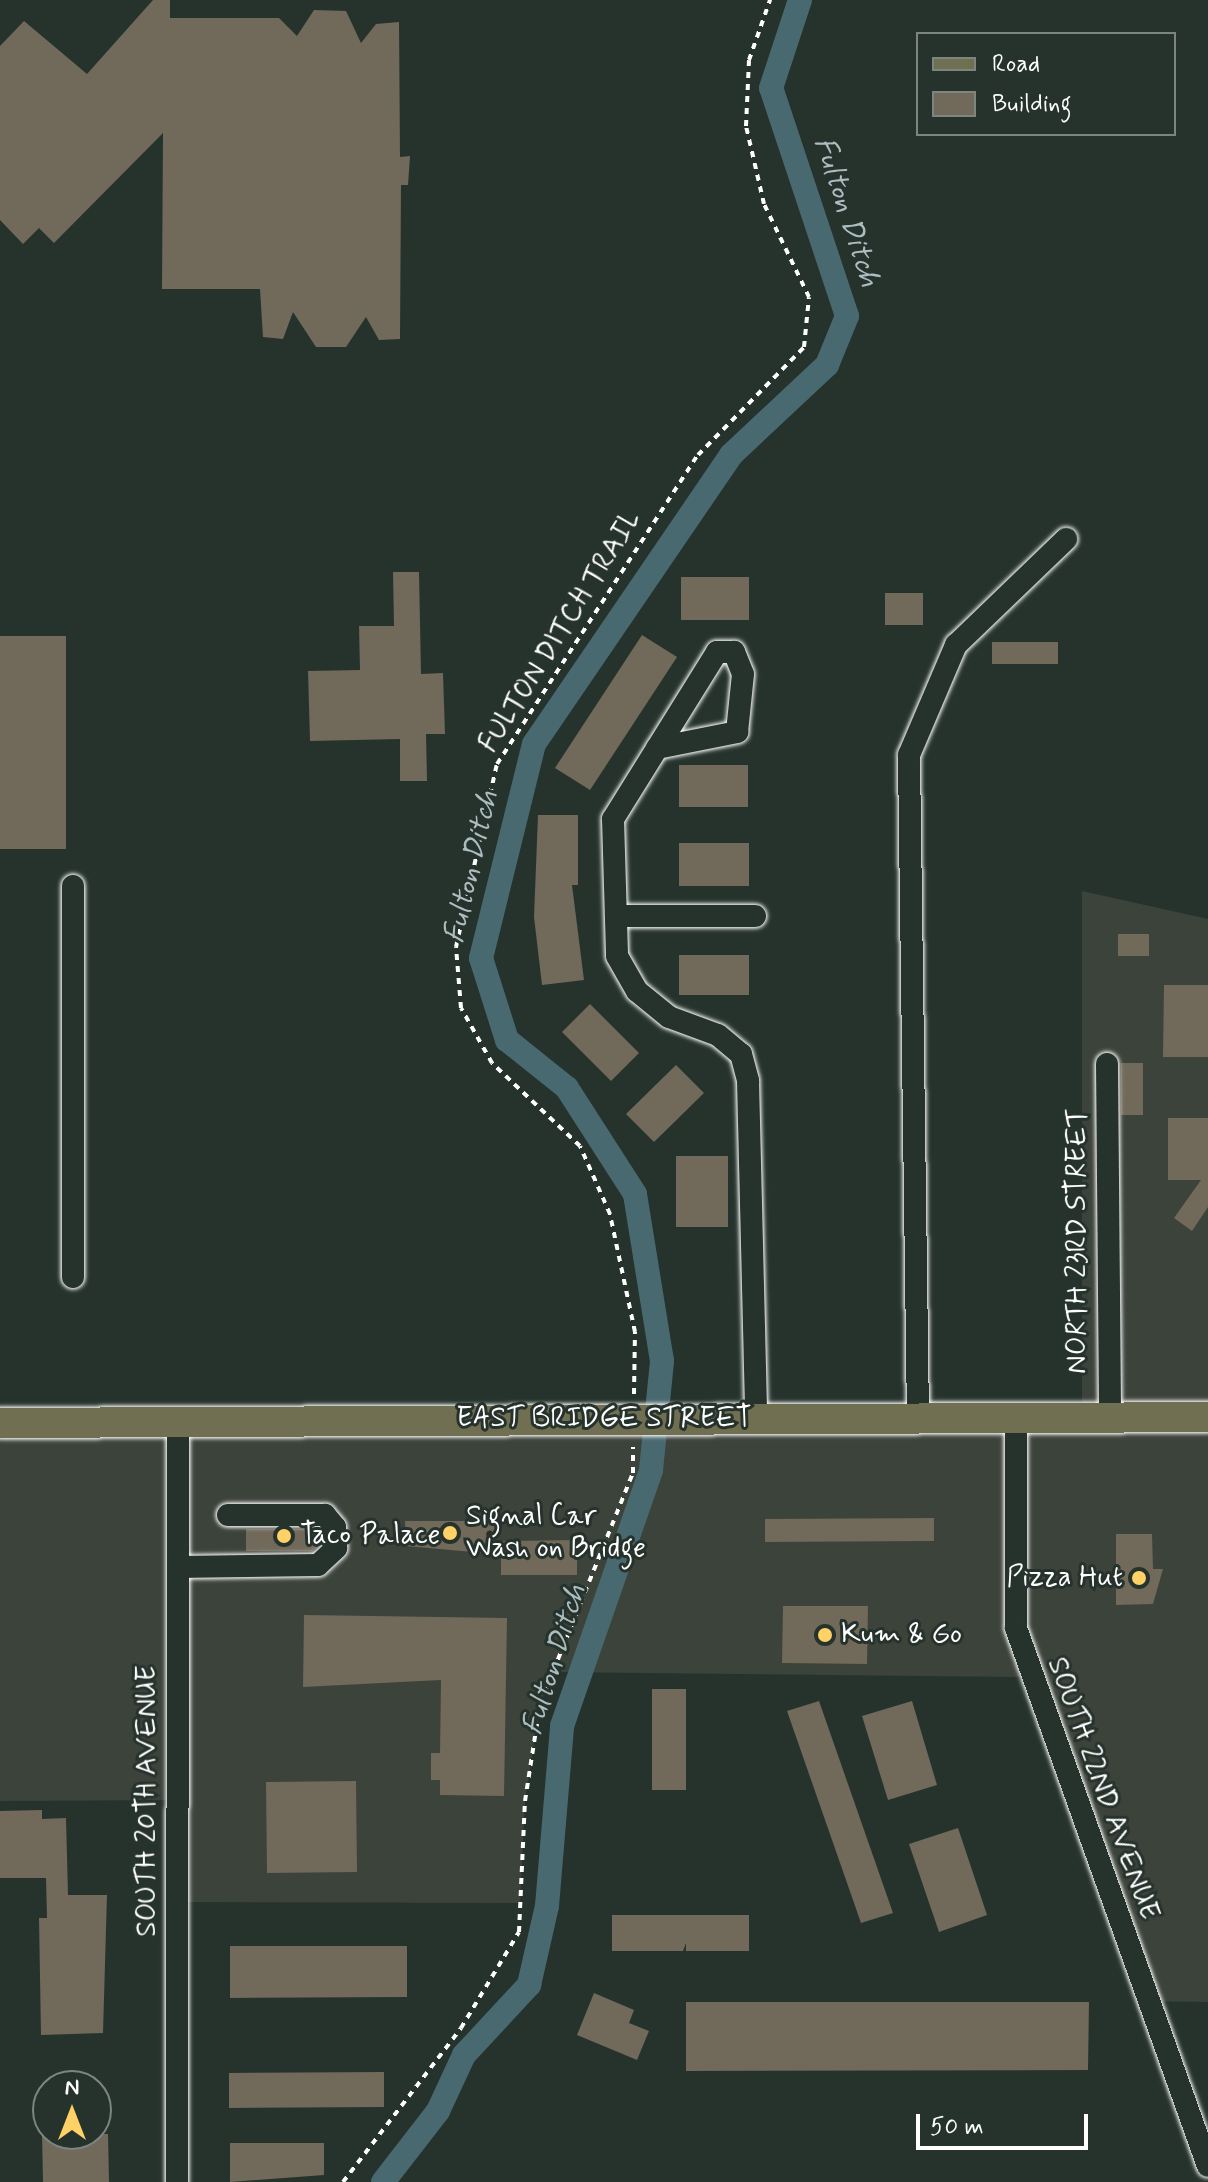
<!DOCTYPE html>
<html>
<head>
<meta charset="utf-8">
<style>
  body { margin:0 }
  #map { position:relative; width:1208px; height:2182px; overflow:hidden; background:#26332d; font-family:Mynerve,sans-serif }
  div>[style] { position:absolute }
  .built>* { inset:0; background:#3c433a }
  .canal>* { height:24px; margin:-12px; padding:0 12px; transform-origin:12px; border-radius:12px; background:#496970 }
  .building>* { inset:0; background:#716959 }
  .path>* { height:4px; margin-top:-2px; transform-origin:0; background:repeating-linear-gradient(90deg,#fff 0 6px,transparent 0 12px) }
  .roads { filter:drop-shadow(0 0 2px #fff) drop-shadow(0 0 2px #fff) }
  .minor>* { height:22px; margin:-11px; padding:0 11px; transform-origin:11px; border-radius:11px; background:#26332d }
  .major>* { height:30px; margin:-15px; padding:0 15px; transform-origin:15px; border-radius:15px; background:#706f52 }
  .dots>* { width:22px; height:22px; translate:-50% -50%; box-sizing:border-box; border:4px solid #26332d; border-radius:50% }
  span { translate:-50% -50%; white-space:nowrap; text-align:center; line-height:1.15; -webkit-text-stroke:6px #26332d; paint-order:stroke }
  .street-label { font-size:28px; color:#fff }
  .poi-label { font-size:28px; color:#fff }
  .left { translate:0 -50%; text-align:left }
  .right { translate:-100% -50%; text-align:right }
  .water-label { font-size:30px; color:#adbcbf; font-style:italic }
  .legend { position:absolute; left:916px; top:32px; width:260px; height:104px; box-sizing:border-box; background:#26332d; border:2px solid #7d8581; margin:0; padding:10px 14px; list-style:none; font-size:24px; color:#fff }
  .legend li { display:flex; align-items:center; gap:16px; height:40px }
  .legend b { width:40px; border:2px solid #7d8581 }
  .north { position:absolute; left:32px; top:2070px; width:80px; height:80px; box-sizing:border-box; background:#26332d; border:2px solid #7d8581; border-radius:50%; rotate:0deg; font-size:22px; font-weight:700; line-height:32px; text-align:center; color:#fff }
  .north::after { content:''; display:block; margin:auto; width:28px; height:36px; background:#ffd166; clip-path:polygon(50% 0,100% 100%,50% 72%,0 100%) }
  .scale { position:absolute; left:916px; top:2114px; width:172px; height:36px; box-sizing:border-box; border:4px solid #fff; border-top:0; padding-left:10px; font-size:24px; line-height:28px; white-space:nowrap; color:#fff; -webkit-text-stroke:6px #26332d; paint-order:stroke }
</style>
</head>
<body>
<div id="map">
  <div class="built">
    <div style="clip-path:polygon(1082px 891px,1208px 919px,1208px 2002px,1147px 2001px,1029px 1677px,553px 1672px,540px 1704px,525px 1801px,520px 1903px,178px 1902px,177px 1800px,0 1801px,0 1423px,1082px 1418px)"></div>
  </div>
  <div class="canal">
    <div style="left:383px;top:2182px;width:90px;rotate:-52.2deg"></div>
    <div style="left:438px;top:2111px;width:62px;rotate:-65.1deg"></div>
    <div style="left:464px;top:2055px;width:96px;rotate:-47.1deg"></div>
    <div style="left:529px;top:1985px;width:81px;rotate:-77.2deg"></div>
    <div style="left:547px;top:1906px;width:181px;rotate:-85.2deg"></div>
    <div style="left:562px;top:1726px;width:271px;rotate:-70.8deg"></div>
    <div style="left:651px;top:1470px;width:110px;rotate:-84.2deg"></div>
    <div style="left:662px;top:1361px;width:169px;rotate:-99.2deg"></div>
    <div style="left:635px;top:1194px;width:126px;rotate:-122.7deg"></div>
    <div style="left:567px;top:1088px;width:77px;rotate:-141.3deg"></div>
    <div style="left:507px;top:1040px;width:86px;rotate:-107.6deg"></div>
    <div style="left:481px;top:958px;width:220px;rotate:-76.1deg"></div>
    <div style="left:534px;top:744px;width:350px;rotate:-55.7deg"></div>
    <div style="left:731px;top:455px;width:132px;rotate:-43.2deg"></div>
    <div style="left:827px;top:365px;width:53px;rotate:-67.8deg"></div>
    <div style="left:847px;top:316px;width:240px;rotate:-108.4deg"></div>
    <div style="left:771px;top:88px;width:93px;rotate:-71.8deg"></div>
  </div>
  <div class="building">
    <div style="clip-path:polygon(153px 0,170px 0,170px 18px,279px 18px,297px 36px,314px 10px,346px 11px,361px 43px,376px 24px,399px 22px,400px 157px,410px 156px,408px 185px,401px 185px,400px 339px,379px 340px,366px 317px,346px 347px,316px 347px,293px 312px,283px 339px,263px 337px,260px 289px,162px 289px,163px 133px,54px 243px,39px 228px,23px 244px,0 220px,0 46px,24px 21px,87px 74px)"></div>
    <div style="clip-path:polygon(393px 572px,419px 572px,421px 674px,443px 673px,445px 734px,426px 734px,427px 781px,400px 781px,400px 739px,310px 741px,308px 671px,360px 670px,359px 626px,394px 626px)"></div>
    <div style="clip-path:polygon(681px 577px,749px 577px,749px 620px,681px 620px)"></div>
    <div style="clip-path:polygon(885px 593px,923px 593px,923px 625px,885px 625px)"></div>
    <div style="clip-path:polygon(642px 635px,677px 657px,590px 790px,555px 768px)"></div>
    <div style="clip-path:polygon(0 636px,66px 636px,66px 849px,0 849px)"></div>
    <div style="clip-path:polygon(992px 642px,1058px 642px,1058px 664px,992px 664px)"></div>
    <div style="clip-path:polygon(679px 765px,748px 765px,748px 807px,679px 807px)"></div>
    <div style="clip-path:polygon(538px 815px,578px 815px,578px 885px,572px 885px,584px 980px,542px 985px,534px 917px)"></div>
    <div style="clip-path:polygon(679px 843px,749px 843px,749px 886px,679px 886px)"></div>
    <div style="clip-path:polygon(1118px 934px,1149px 934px,1149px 956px,1118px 956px)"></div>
    <div style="clip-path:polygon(679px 955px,749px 955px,749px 995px,679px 995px)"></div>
    <div style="clip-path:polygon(1164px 985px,1208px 985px,1208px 1057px,1163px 1057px)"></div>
    <div style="clip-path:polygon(590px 1004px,639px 1053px,611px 1081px,562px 1032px)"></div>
    <div style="clip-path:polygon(1121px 1063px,1143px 1063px,1143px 1115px,1121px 1115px)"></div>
    <div style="clip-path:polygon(676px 1065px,704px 1093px,654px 1142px,626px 1114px)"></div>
    <div style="clip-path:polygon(1168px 1118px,1208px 1118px,1208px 1207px,1192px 1231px,1174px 1218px,1201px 1180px,1168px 1180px)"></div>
    <div style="clip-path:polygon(676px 1156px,728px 1156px,728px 1227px,676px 1227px)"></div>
    <div style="clip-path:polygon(934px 1518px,934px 1541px,765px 1542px,765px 1519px)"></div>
    <div style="clip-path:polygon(405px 1521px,495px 1521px,495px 1554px,406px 1546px)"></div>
    <div style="clip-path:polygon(246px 1529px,318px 1529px,321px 1543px,312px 1551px,246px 1551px)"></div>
    <div style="clip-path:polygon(1116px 1534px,1152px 1534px,1153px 1569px,1163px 1569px,1153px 1604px,1116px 1605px)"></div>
    <div style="clip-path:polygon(577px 1540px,577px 1575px,501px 1575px,501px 1541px)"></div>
    <div style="clip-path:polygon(783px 1606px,868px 1606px,867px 1664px,782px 1663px)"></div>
    <div style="clip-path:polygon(304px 1615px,507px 1618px,504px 1796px,440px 1795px,440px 1780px,431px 1780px,431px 1753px,440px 1753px,441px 1680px,303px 1687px)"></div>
    <div style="clip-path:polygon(652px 1689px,686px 1689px,686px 1790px,652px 1790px)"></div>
    <div style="clip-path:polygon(819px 1701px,893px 1913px,861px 1923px,787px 1711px)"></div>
    <div style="clip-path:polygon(912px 1701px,937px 1785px,888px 1800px,862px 1716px)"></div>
    <div style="clip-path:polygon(356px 1781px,357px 1872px,267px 1873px,266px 1782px)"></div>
    <div style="clip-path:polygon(42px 1810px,42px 1819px,66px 1818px,68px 1895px,107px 1895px,103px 2033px,41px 2035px,39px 1918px,47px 1918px,46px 1878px,0 1878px,0 1811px)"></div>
    <div style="clip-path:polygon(958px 1828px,987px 1915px,939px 1932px,909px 1844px)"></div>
    <div style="clip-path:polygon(612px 1915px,749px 1915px,749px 1951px,686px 1951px,686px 1943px,683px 1951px,612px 1951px)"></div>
    <div style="clip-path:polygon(230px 1946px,407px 1946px,407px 1997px,230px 1998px)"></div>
    <div style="clip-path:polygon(594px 1993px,634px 2010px,629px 2023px,649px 2031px,637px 2060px,577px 2035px)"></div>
    <div style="clip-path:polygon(686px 2002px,1089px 2002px,1088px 2070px,686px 2071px)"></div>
    <div style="clip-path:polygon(384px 2072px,384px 2107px,229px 2108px,229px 2073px)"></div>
    <div style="clip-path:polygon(42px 2134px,108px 2134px,109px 2182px,43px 2182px)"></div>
    <div style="clip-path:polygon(230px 2143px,324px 2143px,324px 2175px,230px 2182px)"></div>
  </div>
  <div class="path">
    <div style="left:634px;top:1394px;width:62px;rotate:-89.1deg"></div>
    <div style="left:635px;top:1332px;width:121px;rotate:-102deg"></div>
    <div style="left:610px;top:1214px;width:74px;rotate:-113.8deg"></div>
    <div style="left:580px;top:1146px;width:121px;rotate:-136.7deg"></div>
    <div style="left:492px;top:1063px;width:63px;rotate:-119.4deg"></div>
    <div style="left:461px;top:1008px;width:61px;rotate:-94.7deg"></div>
    <div style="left:456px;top:947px;width:188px;rotate:-77.4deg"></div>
    <div style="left:497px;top:764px;width:369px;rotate:-57deg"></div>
    <div style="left:698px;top:455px;width:151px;rotate:-45.5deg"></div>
    <div style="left:804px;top:347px;width:50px;rotate:-84.3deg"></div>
    <div style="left:809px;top:297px;width:103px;rotate:-115.8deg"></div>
    <div style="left:764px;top:204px;width:80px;rotate:-103deg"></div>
    <div style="left:746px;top:126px;width:66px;rotate:-87.4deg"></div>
    <div style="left:749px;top:60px;width:64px;rotate:-70.7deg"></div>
    <div style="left:343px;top:2182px;width:194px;rotate:-52.5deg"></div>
    <div style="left:461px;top:2028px;width:112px;rotate:-58.9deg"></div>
    <div style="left:519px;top:1932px;width:131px;rotate:-87.4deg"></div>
    <div style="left:525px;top:1801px;width:98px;rotate:-81.2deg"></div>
    <div style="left:540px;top:1704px;width:249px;rotate:-68.1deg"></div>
    <div style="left:633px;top:1473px;width:26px;rotate:-90deg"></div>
  </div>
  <div class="roads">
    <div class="minor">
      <div style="left:657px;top:748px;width:82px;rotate:-11.3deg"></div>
      <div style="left:737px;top:732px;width:58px;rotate:-84.1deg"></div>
      <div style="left:743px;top:674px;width:24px;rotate:-112deg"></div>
      <div style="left:734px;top:652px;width:17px;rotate:180deg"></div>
      <div style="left:717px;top:652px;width:197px;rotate:121.9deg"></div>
      <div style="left:613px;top:819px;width:137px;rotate:88.3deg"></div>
      <div style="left:617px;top:956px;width:40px;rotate:60.3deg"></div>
      <div style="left:637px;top:991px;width:41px;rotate:39.1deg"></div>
      <div style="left:669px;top:1017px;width:52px;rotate:20.2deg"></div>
      <div style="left:718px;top:1035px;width:30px;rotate:40deg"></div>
      <div style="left:741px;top:1054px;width:28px;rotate:75deg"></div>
      <div style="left:748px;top:1081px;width:338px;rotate:88.6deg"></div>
      <div style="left:73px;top:886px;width:391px;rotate:90deg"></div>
      <div style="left:616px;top:916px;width:139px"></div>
      <div style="left:1107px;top:1064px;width:354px;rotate:89.5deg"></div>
      <div style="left:918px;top:1418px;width:663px;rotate:-90.78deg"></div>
      <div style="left:909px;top:755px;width:120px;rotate:-66.9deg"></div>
      <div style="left:956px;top:645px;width:153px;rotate:-43.9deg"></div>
      <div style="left:1016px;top:1418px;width:210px;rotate:90deg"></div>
      <div style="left:1016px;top:1628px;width:571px;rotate:70.36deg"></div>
      <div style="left:178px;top:1567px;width:140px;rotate:-0.8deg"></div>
      <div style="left:318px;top:1565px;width:25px;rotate:-43deg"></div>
      <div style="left:336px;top:1548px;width:21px;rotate:-93deg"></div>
      <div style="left:335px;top:1527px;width:16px;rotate:-130deg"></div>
      <div style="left:325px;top:1515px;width:97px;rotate:180deg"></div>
      <div style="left:177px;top:2182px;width:761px;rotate:-89.92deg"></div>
    </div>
    <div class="major">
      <div style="left:0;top:1423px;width:1208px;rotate:-0.28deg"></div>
    </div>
  </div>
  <div class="dots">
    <div style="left:450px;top:1533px;background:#ffd166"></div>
    <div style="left:284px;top:1536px;background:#ffd166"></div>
    <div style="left:1139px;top:1578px;background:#ffd166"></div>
    <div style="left:825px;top:1635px;background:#ffd166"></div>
  </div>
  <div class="street-label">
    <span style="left:561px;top:632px;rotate:-58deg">FULTON DITCH TRAIL</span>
    <span style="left:1078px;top:1241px;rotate:-90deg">NORTH 23RD STREET</span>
    <span style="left:604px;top:1419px">EAST BRIDGE STREET</span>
    <span style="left:1102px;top:1789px;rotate:70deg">SOUTH 22ND AVENUE</span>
    <span style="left:148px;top:1801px;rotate:-90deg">SOUTH 20TH AVENUE</span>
  </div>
  <div class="poi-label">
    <span class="left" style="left:466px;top:1533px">Signal Car<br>Wash on Bridge</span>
    <span class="left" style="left:300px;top:1536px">Taco Palace</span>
    <span class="right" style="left:1123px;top:1578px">Pizza Hut</span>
    <span class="left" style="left:841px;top:1635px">Kum &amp; Go</span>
  </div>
  <div class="water-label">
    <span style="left:846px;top:212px;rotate:72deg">Fulton Ditch</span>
    <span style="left:472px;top:867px;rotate:-77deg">Fulton Ditch</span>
    <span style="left:555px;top:1660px;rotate:-73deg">Fulton Ditch</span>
  </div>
  <ul class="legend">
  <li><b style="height:10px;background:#706f52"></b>Road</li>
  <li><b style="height:22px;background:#716959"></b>Building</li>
  </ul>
  <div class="north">N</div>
  <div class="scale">50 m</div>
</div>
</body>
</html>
